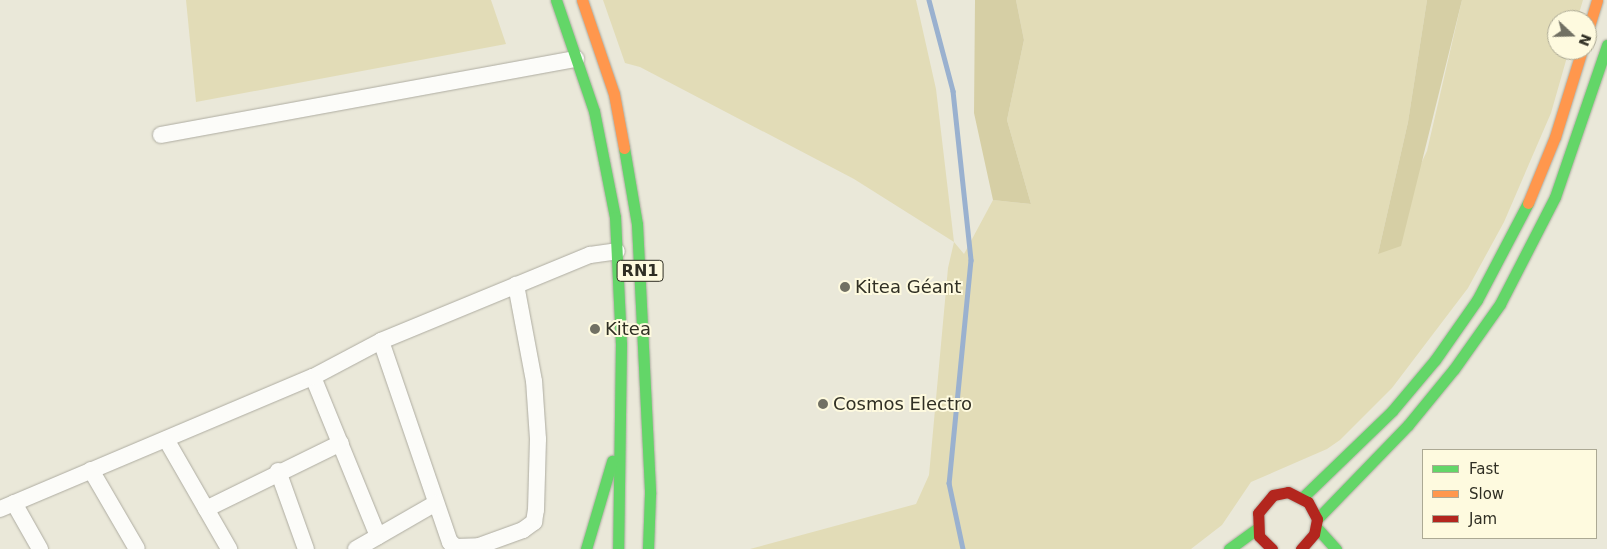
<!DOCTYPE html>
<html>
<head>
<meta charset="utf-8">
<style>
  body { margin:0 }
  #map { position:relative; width:1607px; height:549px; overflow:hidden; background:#eae8d9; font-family:"DejaVu Sans",sans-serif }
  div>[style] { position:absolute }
  .green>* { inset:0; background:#e2dcb7 }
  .forest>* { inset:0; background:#d6cfa5 }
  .stream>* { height:4.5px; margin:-2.25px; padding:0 2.25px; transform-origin:2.25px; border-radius:2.25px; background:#9ab1cf }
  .roads { filter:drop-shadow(0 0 1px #aeaca1) drop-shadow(0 0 1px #aeaca1) }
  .street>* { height:16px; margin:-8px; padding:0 8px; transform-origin:8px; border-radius:8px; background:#fcfcf9 }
  .fast>* { height:11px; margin:-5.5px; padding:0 5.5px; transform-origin:5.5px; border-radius:5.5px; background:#63d668 }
  .slow>* { height:11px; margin:-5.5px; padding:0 5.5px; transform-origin:5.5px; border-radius:5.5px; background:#ff974d }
  .jam>* { height:11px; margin:-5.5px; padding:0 5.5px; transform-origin:5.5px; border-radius:5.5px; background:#b3261e }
  .dots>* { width:14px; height:14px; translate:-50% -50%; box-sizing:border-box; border:2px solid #fefadf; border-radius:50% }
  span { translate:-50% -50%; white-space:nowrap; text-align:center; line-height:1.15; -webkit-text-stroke:4px #fefadf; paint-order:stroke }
  .shield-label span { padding:1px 4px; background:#fefadf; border:1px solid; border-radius:4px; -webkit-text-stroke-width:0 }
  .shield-label { font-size:16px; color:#302f24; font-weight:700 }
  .poi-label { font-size:18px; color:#302f24 }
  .left { translate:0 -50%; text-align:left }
  .legend { position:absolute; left:1422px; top:449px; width:175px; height:90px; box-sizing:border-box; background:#fefadf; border:1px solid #aca994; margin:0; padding:6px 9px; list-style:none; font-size:15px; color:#302f24 }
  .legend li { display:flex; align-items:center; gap:10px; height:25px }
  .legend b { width:25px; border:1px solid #aca994 }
  .north { position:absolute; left:1547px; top:10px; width:50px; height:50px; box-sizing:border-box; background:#fefadf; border:1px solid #aca994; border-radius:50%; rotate:111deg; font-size:14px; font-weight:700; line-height:20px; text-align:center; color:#302f24 }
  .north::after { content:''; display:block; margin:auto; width:18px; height:22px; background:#717063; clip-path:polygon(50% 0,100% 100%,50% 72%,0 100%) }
</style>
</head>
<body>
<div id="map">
  <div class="green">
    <div style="clip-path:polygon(186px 0,491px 0,506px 44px,196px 102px)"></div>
    <div style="clip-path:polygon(603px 0,916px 0,936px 89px,954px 242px,964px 254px,993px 200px,1031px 204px,1007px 120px,1024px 40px,1016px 0,1427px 0,1408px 122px,1378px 254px,1427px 151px,1462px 0,1583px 0,1577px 20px,1557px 20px,1557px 50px,1569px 50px,1551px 113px,1504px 222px,1468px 288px,1392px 388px,1340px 440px,1327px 449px,1251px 482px,1222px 525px,1191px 549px,750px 549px,916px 504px,929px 475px,948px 268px,954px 242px,854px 179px,640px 67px,625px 63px)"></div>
  </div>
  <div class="forest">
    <div style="clip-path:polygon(975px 0,1016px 0,1024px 40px,1007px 120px,1031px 204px,993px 200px,974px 113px)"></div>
    <div style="clip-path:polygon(1427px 0,1462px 0,1401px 246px,1378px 254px,1408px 122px)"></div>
  </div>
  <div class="stream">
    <div style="left:929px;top:0;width:94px;rotate:75.2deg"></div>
    <div style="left:953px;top:91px;width:170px;rotate:83.9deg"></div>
    <div style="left:971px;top:260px;width:224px;rotate:95.6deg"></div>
    <div style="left:949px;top:483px;width:67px;rotate:78deg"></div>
  </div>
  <div class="roads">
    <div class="street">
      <div style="left:161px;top:135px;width:422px;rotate:-10.4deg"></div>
      <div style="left:381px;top:341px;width:213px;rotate:71.1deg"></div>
      <div style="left:450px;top:542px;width:8px;rotate:40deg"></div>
      <div style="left:456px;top:547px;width:23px;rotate:-2deg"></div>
      <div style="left:479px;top:546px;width:47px;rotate:-20deg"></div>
      <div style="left:523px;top:530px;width:14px;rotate:-36deg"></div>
      <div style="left:534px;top:522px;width:12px;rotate:-81deg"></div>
      <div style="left:536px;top:510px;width:71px;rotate:-88.4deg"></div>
      <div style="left:538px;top:439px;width:58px;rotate:-93.9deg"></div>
      <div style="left:534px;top:381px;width:98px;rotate:-100.6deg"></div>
      <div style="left:313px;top:377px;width:172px;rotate:67.8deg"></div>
      <div style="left:167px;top:441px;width:125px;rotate:60.1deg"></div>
      <div style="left:91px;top:470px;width:91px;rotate:59.8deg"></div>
      <div style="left:278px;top:471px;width:83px;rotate:70.3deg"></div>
      <div style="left:14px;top:503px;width:53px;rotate:60.5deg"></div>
      <div style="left:0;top:509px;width:340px;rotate:-22.9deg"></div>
      <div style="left:313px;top:377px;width:77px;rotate:-27.9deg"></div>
      <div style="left:381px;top:341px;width:226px;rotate:-22.4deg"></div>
      <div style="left:590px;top:255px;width:27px;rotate:-8deg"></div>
      <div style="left:206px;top:509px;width:150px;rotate:-26.1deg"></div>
      <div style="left:356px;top:549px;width:92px;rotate:-29.9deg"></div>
    </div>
    <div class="fast">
      <div style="left:556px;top:0;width:117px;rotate:71.1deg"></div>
      <div style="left:594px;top:111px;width:108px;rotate:78.8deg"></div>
      <div style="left:615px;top:217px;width:127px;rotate:87.3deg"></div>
      <div style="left:621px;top:344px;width:205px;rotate:90.8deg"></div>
      <div style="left:624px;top:148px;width:77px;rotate:80.3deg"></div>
      <div style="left:637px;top:224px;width:270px;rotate:87.2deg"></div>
      <div style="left:650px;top:494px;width:55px;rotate:92.1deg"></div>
      <div style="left:1303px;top:497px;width:124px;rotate:-44deg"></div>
      <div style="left:1392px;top:411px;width:67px;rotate:-49.9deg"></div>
      <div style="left:1435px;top:360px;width:73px;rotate:-55deg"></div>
      <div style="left:1477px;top:300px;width:110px;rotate:-62.3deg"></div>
      <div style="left:1317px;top:519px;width:131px;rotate:-45.9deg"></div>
      <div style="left:1408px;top:425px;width:72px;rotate:-50.6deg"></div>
      <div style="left:1454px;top:369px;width:80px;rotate:-54.7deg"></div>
      <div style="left:1500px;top:304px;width:120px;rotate:-62.8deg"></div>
      <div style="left:1555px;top:197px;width:161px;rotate:-71.1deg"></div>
      <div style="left:1316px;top:527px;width:30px;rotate:48deg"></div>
      <div style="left:586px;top:549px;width:92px;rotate:-73.5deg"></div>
      <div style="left:1229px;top:549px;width:34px;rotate:-36deg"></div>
    </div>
    <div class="slow">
      <div style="left:582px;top:0;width:99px;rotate:71.2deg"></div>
      <div style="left:614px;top:94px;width:55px;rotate:79.5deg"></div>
      <div style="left:1587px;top:33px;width:34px;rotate:-73deg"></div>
      <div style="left:1528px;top:203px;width:71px;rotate:-67.8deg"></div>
      <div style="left:1555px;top:137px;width:91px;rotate:-72.8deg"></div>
    </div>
    <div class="jam">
      <div style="left:1272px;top:549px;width:18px;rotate:-135deg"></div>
      <div style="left:1259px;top:536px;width:23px;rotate:-92deg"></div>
      <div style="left:1258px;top:513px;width:23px;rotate:-50deg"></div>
      <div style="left:1273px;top:495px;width:15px;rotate:-11deg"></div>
      <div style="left:1288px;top:492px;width:22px;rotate:27deg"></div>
      <div style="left:1308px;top:502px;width:19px;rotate:62deg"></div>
      <div style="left:1317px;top:519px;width:15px;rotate:101deg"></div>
      <div style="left:1314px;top:534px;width:20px;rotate:131deg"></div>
    </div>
  </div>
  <div class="dots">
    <div style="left:845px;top:287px;background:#717063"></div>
    <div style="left:595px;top:329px;background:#717063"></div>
    <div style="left:823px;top:404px;background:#717063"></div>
  </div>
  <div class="shield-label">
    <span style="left:640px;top:271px">RN1</span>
  </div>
  <div class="poi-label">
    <span class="left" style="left:855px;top:287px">Kitea Géant</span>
    <span class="left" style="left:605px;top:329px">Kitea</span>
    <span class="left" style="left:833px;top:404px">Cosmos Electro</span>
  </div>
  <ul class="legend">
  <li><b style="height:6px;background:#63d668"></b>Fast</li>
  <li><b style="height:6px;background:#ff974d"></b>Slow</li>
  <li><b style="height:6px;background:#b3261e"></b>Jam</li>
  </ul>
  <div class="north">N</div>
</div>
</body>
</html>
